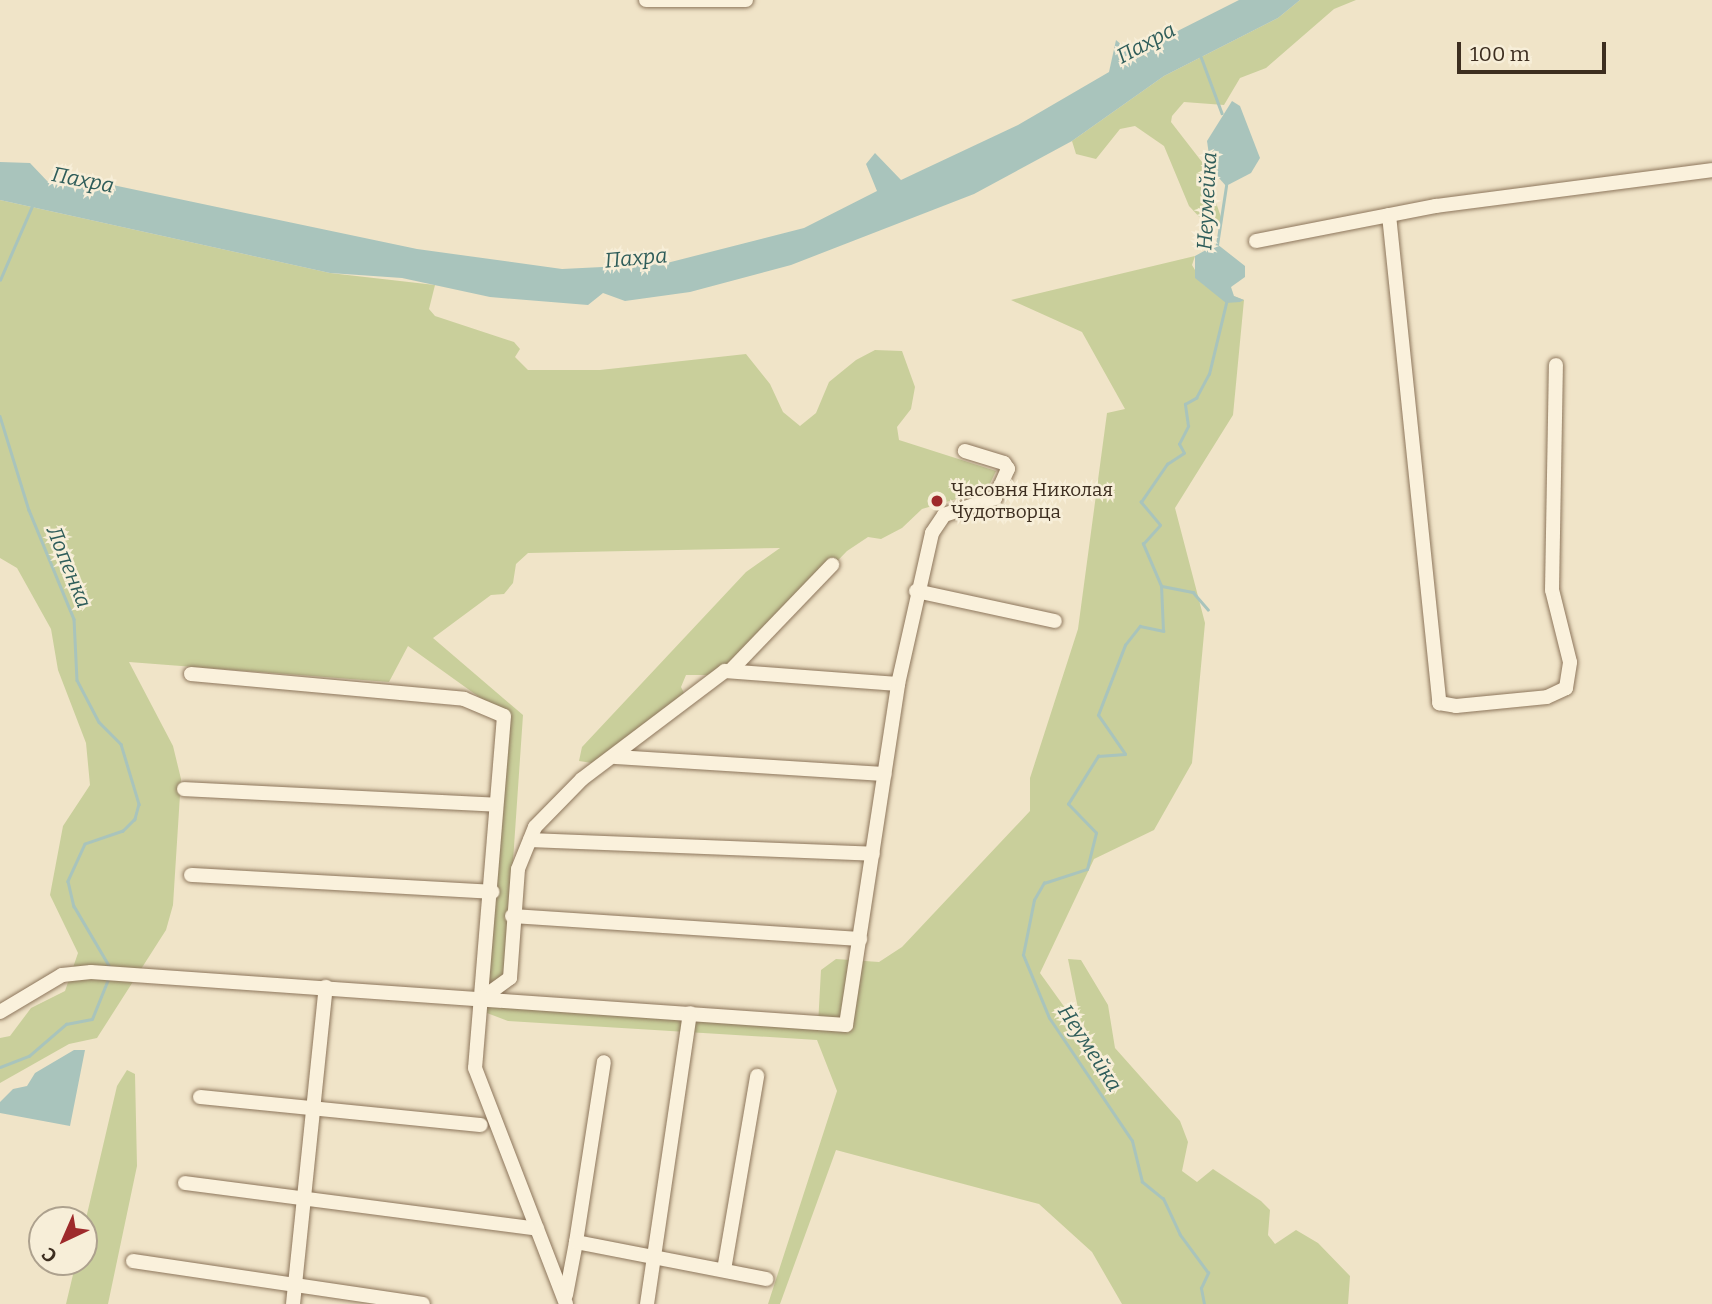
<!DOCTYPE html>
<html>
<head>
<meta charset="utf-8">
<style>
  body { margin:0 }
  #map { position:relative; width:1712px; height:1304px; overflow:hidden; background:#f0e4c8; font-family:Bitter,serif }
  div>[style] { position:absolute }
  .green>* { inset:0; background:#c9cf9b }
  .water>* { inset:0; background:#a9c4bc }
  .stream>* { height:2.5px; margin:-1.25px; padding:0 1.25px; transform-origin:1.25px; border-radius:1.25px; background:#a9c4bc }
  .roads { filter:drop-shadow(0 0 2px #8d765c) drop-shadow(0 0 2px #8d765c) }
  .minor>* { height:14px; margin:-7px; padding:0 7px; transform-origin:7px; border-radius:7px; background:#faf1dc }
  .dots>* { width:19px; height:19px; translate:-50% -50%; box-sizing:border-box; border:4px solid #f7eed8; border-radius:50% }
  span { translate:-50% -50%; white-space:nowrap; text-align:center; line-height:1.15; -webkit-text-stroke:5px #f7eed8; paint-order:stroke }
  .poi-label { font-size:19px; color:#3d2e20 }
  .left { translate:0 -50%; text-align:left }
  .water-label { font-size:21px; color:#2f5d5a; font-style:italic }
  .north { position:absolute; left:28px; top:1206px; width:70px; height:70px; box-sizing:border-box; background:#f7eed8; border:2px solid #ada18e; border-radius:50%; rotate:224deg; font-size:19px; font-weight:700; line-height:28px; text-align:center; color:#3d2e20 }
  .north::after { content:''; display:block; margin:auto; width:24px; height:32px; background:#9e2a2b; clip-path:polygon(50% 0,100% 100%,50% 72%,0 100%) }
  .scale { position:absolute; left:1457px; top:42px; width:149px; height:32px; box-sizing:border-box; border:4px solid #3d2e20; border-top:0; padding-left:9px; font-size:21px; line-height:24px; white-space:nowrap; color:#3d2e20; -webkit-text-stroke:5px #f7eed8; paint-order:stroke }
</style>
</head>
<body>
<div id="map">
  <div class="green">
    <div style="clip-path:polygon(1300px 0,1356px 0,1334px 9px,1266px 68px,1240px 78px,1224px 105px,1184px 102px,1172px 116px,1171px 122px,1202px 162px,1222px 220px,1218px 226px,1204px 222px,1189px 206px,1164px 146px,1135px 126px,1120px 129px,1096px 159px,1076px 154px,1072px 141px,1164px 76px,1278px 18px)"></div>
    <div style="clip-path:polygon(0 200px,330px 273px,435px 285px,429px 309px,435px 316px,514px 342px,520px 349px,515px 357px,528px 370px,600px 370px,746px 354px,770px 384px,783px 412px,800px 426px,816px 413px,829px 382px,856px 360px,875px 350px,902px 351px,915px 387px,911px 409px,897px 427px,899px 440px,996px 471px,987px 490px,922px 509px,902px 528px,881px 539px,868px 537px,847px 551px,738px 664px,710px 675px,686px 675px,681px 687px,685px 695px,592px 763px,579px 761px,582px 747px,746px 572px,780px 548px,528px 553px,516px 564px,513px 583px,504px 594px,491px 595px,433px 638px,523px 715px,503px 1007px,818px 1025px,821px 970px,836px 959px,879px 962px,902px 947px,1030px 811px,1030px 778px,1078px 629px,1107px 413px,1125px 409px,1082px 332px,1011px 300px,1195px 256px,1192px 265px,1204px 285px,1244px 300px,1233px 415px,1175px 508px,1205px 623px,1192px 763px,1154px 830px,1094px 859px,1040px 973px,1083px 1033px,1068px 959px,1081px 960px,1108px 1005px,1115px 1048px,1180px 1121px,1188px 1142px,1182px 1171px,1197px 1182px,1213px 1169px,1261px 1201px,1270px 1210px,1268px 1235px,1275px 1244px,1296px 1230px,1318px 1243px,1350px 1276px,1348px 1304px,1122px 1304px,1092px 1252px,1039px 1204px,836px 1150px,780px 1304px,768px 1304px,837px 1091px,817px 1040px,508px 1021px,487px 1013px,500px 712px,408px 646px,389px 682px,129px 662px,173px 746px,181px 779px,173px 905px,166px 930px,97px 1038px,69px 1044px,0 1083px,0 1038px,10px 1036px,31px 1008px,65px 991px,78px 953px,50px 895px,63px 826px,90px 785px,86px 743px,58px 670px,51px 629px,17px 568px,0 558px)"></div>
    <div style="clip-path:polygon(127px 1070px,135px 1074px,137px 1166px,108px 1304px,66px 1304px,76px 1262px,84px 1262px,84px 1227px,117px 1086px)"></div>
  </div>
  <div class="water">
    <div style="clip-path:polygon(1239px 0,1300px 0,1278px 18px,1164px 76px,1072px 141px,974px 194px,791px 265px,690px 292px,625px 301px,603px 293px,588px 305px,490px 297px,402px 278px,330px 273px,0 200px,0 162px,30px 163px,49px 183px,108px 184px,417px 249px,562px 269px,663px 264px,804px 228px,877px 191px,866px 164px,875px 153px,901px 180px,1018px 125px,1109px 72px,1116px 40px,1132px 54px)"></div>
    <div style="clip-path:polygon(1232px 101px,1240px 106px,1260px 158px,1251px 173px,1226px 186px,1211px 169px,1207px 141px)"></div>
    <div style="clip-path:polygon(1217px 244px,1245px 266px,1245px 277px,1231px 287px,1234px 296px,1244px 300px,1240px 302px,1226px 303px,1195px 278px,1195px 256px)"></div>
    <div style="clip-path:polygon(74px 1050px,85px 1050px,70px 1126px,0 1113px,0 1102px,13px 1089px,27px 1086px,35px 1073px)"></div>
  </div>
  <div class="stream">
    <div style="left:1200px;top:54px;width:63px;rotate:69.6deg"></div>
    <div style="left:1217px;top:245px;width:60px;rotate:-81.3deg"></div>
    <div style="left:0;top:280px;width:81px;rotate:-66.6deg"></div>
    <div style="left:0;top:416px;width:98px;rotate:72.9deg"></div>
    <div style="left:29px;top:510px;width:118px;rotate:67.6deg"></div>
    <div style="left:74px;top:619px;width:61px;rotate:87.2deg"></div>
    <div style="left:77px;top:680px;width:47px;rotate:62.4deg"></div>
    <div style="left:99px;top:722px;width:31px;rotate:45deg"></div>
    <div style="left:121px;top:744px;width:63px;rotate:73.3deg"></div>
    <div style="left:139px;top:804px;width:16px;rotate:105deg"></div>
    <div style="left:135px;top:819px;width:17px;rotate:135deg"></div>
    <div style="left:123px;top:831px;width:40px;rotate:161.1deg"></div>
    <div style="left:85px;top:844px;width:41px;rotate:114.7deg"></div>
    <div style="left:68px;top:881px;width:26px;rotate:77deg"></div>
    <div style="left:74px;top:906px;width:71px;rotate:59.5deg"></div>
    <div style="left:1162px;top:586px;width:32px;rotate:11deg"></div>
    <div style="left:1193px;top:592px;width:23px;rotate:49deg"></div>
    <div style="left:0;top:1067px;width:31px;rotate:-21deg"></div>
    <div style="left:29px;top:1056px;width:49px;rotate:-40.9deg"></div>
    <div style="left:66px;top:1024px;width:26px;rotate:-11deg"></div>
    <div style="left:92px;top:1019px;width:45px;rotate:-68deg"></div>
    <div style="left:1204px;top:1304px;width:16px;rotate:-101deg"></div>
    <div style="left:1201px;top:1288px;width:17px;rotate:-65deg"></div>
    <div style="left:1208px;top:1273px;width:47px;rotate:-126.4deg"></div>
    <div style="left:1180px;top:1235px;width:40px;rotate:-115deg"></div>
    <div style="left:1163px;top:1199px;width:27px;rotate:-141deg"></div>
    <div style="left:1142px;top:1182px;width:42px;rotate:-103.7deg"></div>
    <div style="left:1132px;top:1141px;width:148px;rotate:-124deg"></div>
    <div style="left:1049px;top:1018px;width:68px;rotate:-112.4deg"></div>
    <div style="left:1023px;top:955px;width:56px;rotate:-78.7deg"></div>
    <div style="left:1034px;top:900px;width:20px;rotate:-60deg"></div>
    <div style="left:1044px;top:883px;width:45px;rotate:-18deg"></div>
    <div style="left:1087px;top:869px;width:37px;rotate:-76deg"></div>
    <div style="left:1096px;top:833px;width:40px;rotate:-134deg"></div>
    <div style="left:1068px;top:804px;width:57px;rotate:-58deg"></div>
    <div style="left:1098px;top:756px;width:27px;rotate:-4deg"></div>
    <div style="left:1125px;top:754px;width:47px;rotate:-124.7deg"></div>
    <div style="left:1098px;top:715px;width:75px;rotate:-68.9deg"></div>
    <div style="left:1125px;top:645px;width:24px;rotate:-52deg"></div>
    <div style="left:1140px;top:626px;width:24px;rotate:12deg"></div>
    <div style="left:1163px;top:631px;width:45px;rotate:-92.5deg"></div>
    <div style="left:1161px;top:586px;width:46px;rotate:-113.2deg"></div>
    <div style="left:1143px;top:544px;width:25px;rotate:-48deg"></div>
    <div style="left:1160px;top:525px;width:30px;rotate:-130deg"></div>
    <div style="left:1141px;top:502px;width:46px;rotate:-55.6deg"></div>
    <div style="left:1167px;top:464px;width:20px;rotate:-33deg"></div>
    <div style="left:1184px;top:453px;width:10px;rotate:-119deg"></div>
    <div style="left:1179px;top:444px;width:20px;rotate:-63deg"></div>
    <div style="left:1188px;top:426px;width:22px;rotate:-98deg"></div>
    <div style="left:1185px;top:404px;width:13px;rotate:-29deg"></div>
    <div style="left:1196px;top:398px;width:27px;rotate:-62deg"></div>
    <div style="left:1209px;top:374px;width:73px;rotate:-76.5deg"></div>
  </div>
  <div class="roads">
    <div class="minor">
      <div style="left:646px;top:0;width:100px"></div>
      <div style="left:1389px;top:215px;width:491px;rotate:84.1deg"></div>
      <div style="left:1439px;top:703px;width:17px;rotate:10deg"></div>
      <div style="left:1456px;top:706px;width:91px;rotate:-5.6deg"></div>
      <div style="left:1547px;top:697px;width:21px;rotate:-25deg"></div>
      <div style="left:1566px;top:688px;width:26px;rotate:-81deg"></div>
      <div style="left:1570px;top:662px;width:74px;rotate:-104deg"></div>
      <div style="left:1552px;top:590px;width:225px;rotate:-89deg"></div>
      <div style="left:1256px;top:241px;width:183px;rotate:-11deg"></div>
      <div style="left:1436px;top:206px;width:278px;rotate:-7.4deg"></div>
      <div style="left:916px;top:591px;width:142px;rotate:12.2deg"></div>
      <div style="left:731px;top:670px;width:146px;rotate:-46.1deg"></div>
      <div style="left:191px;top:674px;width:274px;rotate:5.2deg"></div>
      <div style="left:464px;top:699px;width:43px;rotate:23deg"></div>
      <div style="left:504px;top:716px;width:353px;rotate:94.7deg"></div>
      <div style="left:475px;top:1068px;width:253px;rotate:68.9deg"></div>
      <div style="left:615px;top:757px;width:270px;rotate:3.6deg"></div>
      <div style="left:184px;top:789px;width:311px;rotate:2.9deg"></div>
      <div style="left:530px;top:840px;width:343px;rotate:2.3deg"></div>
      <div style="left:191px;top:875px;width:302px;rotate:3.2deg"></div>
      <div style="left:512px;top:916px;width:349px;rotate:3.8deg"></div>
      <div style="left:481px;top:999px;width:36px;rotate:-36deg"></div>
      <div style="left:510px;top:978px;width:109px;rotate:-85.8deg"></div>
      <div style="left:518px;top:869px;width:45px;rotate:-68deg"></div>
      <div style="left:535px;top:827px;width:67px;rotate:-45.6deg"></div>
      <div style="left:582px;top:779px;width:179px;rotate:-37.1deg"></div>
      <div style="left:725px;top:671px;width:173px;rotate:4.3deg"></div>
      <div style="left:0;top:1012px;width:72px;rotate:-30.8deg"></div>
      <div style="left:62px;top:975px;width:29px;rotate:-6deg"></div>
      <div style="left:91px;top:972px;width:757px;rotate:4.02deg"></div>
      <div style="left:846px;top:1025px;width:345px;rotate:-81.3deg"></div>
      <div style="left:898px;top:684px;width:155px;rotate:-77.3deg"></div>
      <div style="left:932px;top:533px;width:22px;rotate:-56deg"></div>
      <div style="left:944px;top:515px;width:54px;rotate:-18.4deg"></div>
      <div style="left:995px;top:498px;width:32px;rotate:-66deg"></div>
      <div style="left:1008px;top:469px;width:7px;rotate:-124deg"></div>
      <div style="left:1004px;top:463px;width:41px;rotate:-162.9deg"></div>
      <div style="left:200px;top:1097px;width:282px;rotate:5.7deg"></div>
      <div style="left:185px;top:1183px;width:355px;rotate:7.4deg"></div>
      <div style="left:576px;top:1242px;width:182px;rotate:-81.2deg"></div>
      <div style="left:133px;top:1261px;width:293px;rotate:8.4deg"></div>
      <div style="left:724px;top:1270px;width:197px;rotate:-80.3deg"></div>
      <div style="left:566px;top:1295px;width:54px;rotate:-79.3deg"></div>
      <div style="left:576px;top:1242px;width:194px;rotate:11deg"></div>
      <div style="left:293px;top:1304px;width:319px;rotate:-84.1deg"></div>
      <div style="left:647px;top:1304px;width:294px;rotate:-81.6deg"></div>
    </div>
  </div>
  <div class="dots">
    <div style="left:937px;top:501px;background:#9e2a2b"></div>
  </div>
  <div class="poi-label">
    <span class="left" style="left:951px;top:501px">Часовня Николая<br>Чудотворца</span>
  </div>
  <div class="water-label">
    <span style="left:1146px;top:43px;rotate:-28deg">Пахра</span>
    <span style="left:83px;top:180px;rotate:11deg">Пахра</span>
    <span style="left:1207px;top:201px;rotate:-87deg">Неумейка</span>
    <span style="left:636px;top:258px;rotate:-5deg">Пахра</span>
    <span style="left:69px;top:567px;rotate:68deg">Лопенка</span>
    <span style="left:1090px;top:1048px;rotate:57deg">Неумейка</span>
  </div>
  <div class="north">С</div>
  <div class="scale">100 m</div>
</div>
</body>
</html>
